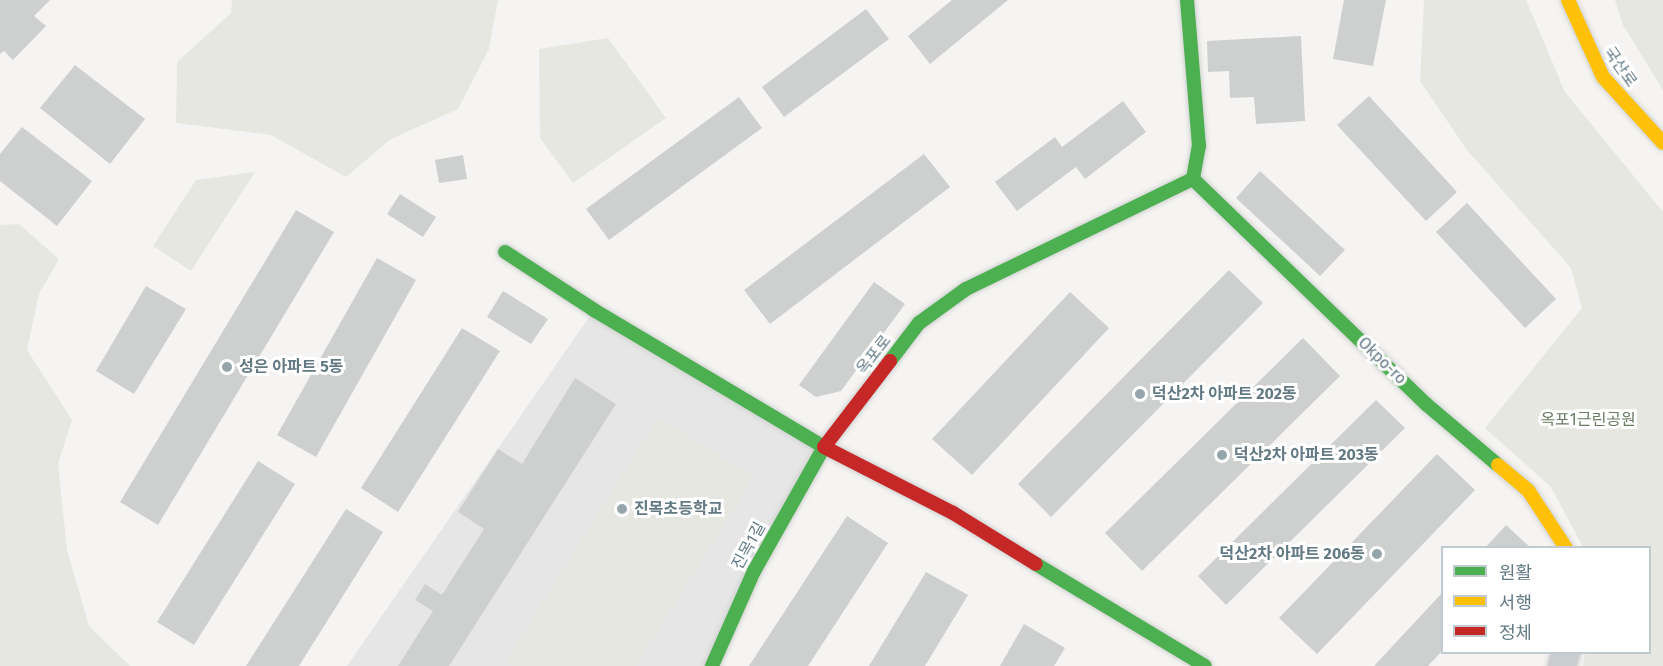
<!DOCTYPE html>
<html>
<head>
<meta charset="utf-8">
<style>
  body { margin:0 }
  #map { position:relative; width:1663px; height:666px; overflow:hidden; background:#f5f4f2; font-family:"Fira Sans","Noto Sans KR",sans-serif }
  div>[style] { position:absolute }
  .built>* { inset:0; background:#e5e6e5 }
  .green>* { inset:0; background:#e5e7e0 }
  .building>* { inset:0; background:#cecfcf }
  .roads { filter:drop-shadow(0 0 2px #d0d2d1) drop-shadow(0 0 2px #d0d2d1) }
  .street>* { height:28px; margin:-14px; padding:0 14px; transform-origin:14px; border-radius:14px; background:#cacccd }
  .fast>* { height:14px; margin:-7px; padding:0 7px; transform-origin:7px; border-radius:7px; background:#4caf50 }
  .slow>* { height:14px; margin:-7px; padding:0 7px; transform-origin:7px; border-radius:7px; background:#ffc107 }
  .jam>* { height:14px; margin:-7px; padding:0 7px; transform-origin:7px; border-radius:7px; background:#c62828 }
  .dots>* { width:16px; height:16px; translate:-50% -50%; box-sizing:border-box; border:3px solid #fff; border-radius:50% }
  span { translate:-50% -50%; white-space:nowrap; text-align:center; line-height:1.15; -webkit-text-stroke:6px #fff; paint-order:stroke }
  .street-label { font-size:16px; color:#637a85 }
  .poi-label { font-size:16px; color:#637a85; font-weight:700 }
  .left { translate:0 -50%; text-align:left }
  .right { translate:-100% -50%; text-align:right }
  .park-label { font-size:16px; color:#6a7b62 }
  .legend { position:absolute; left:1441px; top:546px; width:210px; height:108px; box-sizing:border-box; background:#fff; border:2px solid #c1cace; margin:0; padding:8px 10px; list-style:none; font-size:18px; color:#637a85 }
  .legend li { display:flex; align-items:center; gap:12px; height:30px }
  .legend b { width:30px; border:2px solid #c1cace }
</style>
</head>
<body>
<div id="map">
  <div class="built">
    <div style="clip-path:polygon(594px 310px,824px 447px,712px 666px,347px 666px)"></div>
  </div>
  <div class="green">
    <div style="clip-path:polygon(232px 0,498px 0,489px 49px,458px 109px,391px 139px,346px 177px,271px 135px,176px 123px,177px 62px,231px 13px)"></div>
    <div style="clip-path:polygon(1424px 0,1526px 0,1565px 92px,1663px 212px,1663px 666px,1583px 666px,1585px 653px,1650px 652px,1650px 548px,1583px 547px,1551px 487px,1485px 428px,1582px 308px,1571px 268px,1467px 150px,1420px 81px)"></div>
    <div style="clip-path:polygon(1615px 0,1663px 0,1663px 90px,1623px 25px)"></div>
    <div style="clip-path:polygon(608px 38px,666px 118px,573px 183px,540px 138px,539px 49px)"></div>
    <div style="clip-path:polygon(255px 172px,191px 271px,153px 246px,196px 180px)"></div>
    <div style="clip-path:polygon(19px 224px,59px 259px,39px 294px,27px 350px,72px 420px,58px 464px,67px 550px,89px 626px,130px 666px,0 666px,0 225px)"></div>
    <div style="clip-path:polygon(658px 417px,754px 477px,636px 666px,514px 666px,506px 661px)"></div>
  </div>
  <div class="building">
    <div style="clip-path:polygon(0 0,50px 0,34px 16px,46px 26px,13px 60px,4px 51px,0 54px)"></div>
    <div style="clip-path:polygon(952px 0,1008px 0,930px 64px,908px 36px)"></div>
    <div style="clip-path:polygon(1344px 0,1386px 0,1373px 66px,1333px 59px)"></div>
    <div style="clip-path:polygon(866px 9px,889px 39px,784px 117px,762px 87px)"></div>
    <div style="clip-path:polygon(1301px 36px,1305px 121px,1256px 124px,1254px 97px,1230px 98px,1229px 71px,1208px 72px,1207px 41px)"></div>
    <div style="clip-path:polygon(75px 65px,145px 119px,110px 164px,40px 108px)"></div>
    <div style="clip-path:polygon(1369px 96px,1457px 192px,1426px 221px,1337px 125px)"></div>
    <div style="clip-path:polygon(739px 97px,762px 128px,609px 240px,586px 209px)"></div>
    <div style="clip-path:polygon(1123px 101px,1146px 132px,1085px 179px,1076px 167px,1017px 211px,995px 182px,1055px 137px,1062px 147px)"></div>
    <div style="clip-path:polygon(22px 127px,92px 181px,57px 226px,0 181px,0 154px)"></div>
    <div style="clip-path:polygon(924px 154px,950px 187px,770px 324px,744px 290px)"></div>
    <div style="clip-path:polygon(463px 155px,467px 179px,439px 183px,435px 160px)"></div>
    <div style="clip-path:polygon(1260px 171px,1345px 250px,1320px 276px,1236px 198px)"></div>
    <div style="clip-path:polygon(400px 194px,436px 217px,423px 237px,387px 214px)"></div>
    <div style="clip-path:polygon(1467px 203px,1556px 299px,1525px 328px,1436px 232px)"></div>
    <div style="clip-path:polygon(296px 210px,334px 232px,158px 525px,120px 502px)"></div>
    <div style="clip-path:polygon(377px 258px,416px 280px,316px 457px,277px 435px)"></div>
    <div style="clip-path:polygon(1229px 270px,1263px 303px,1051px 517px,1018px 484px)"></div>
    <div style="clip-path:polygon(874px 282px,905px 304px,841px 391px,816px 397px,799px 385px)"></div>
    <div style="clip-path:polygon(146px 286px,186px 309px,134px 394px,96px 371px)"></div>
    <div style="clip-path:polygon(503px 291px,548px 319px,531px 344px,487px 317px)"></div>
    <div style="clip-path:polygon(1070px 292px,1109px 328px,972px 475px,932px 439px)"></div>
    <div style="clip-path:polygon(462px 328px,500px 351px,398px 512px,361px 488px)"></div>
    <div style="clip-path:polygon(1303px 338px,1340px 376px,1142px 571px,1105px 533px)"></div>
    <div style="clip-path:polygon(575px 378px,616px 404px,449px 666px,398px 666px,433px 611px,415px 600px,425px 584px,442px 595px,484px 529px,458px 512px,498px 449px,522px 464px)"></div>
    <div style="clip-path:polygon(1376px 400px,1405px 428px,1226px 605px,1198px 576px)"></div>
    <div style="clip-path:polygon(1437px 454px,1475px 490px,1317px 654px,1279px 618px)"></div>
    <div style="clip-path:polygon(258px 461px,295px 484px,194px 645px,157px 622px)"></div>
    <div style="clip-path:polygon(346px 509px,383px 532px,299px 666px,246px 666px)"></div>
    <div style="clip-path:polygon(847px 516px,888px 543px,808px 666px,749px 666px)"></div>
    <div style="clip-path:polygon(1506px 525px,1531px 548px,1485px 548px)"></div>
    <div style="clip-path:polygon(926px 572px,968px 595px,925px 666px,869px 666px)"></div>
    <div style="clip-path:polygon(1442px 593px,1442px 651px,1428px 666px,1374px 666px)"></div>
    <div style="clip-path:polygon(1024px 624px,1065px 648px,1054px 666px,1000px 666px)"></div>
  </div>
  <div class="roads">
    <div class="street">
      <div style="left:1562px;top:666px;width:15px;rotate:-74deg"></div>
    </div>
    <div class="fast">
      <div style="left:1193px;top:179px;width:324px;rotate:44deg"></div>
      <div style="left:1426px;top:404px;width:94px;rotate:40.3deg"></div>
      <div style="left:505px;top:252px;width:106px;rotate:33.1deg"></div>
      <div style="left:594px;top:310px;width:268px;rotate:30.8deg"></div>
      <div style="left:824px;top:447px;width:142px;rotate:119.4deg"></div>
      <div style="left:754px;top:571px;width:104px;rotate:113.9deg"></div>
      <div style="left:890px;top:361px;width:48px;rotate:-52.7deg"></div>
      <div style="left:919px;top:323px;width:58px;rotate:-35.9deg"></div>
      <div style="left:966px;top:289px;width:252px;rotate:-25.9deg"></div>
      <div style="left:1193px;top:179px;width:34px;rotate:-80deg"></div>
      <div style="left:1199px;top:146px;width:146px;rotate:-94.7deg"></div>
      <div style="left:1036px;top:564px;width:197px;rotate:31.1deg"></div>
    </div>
    <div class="slow">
      <div style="left:1568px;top:0;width:85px;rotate:65.6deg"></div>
      <div style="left:1603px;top:77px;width:89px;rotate:47.7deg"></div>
      <div style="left:1498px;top:465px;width:39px;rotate:40deg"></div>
      <div style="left:1528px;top:490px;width:69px;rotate:56.8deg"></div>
    </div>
    <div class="jam">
      <div style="left:890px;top:361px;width:108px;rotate:127.5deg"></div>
      <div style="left:824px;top:447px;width:145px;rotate:27.1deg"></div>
      <div style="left:953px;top:513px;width:97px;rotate:31.6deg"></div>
    </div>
  </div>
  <div class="dots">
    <div style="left:227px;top:367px;background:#96a5ab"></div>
    <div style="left:1140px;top:394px;background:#96a5ab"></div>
    <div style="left:1222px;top:455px;background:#96a5ab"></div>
    <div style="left:622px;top:509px;background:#96a5ab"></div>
    <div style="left:1377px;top:554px;background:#96a5ab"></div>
  </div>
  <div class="street-label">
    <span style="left:1620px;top:67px;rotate:55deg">국산로</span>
    <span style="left:874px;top:355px;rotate:-52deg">옥포로</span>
    <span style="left:1382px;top:361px;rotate:44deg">Okpo-ro</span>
    <span style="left:749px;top:546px;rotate:-61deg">진목1길</span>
  </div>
  <div class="poi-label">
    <span class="left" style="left:239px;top:367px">성은 아파트 5동</span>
    <span class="left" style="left:1152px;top:394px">덕산2차 아파트 202동</span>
    <span class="left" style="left:1234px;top:455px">덕산2차 아파트 203동</span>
    <span class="left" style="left:634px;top:509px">진목초등학교</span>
    <span class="right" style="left:1365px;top:554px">덕산2차 아파트 206동</span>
  </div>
  <div class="park-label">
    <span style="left:1588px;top:420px">옥포1근린공원</span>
  </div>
  <ul class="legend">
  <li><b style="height:8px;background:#4caf50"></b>원활</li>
  <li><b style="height:8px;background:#ffc107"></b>서행</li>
  <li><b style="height:8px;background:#c62828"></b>정체</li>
  </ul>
</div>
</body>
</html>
